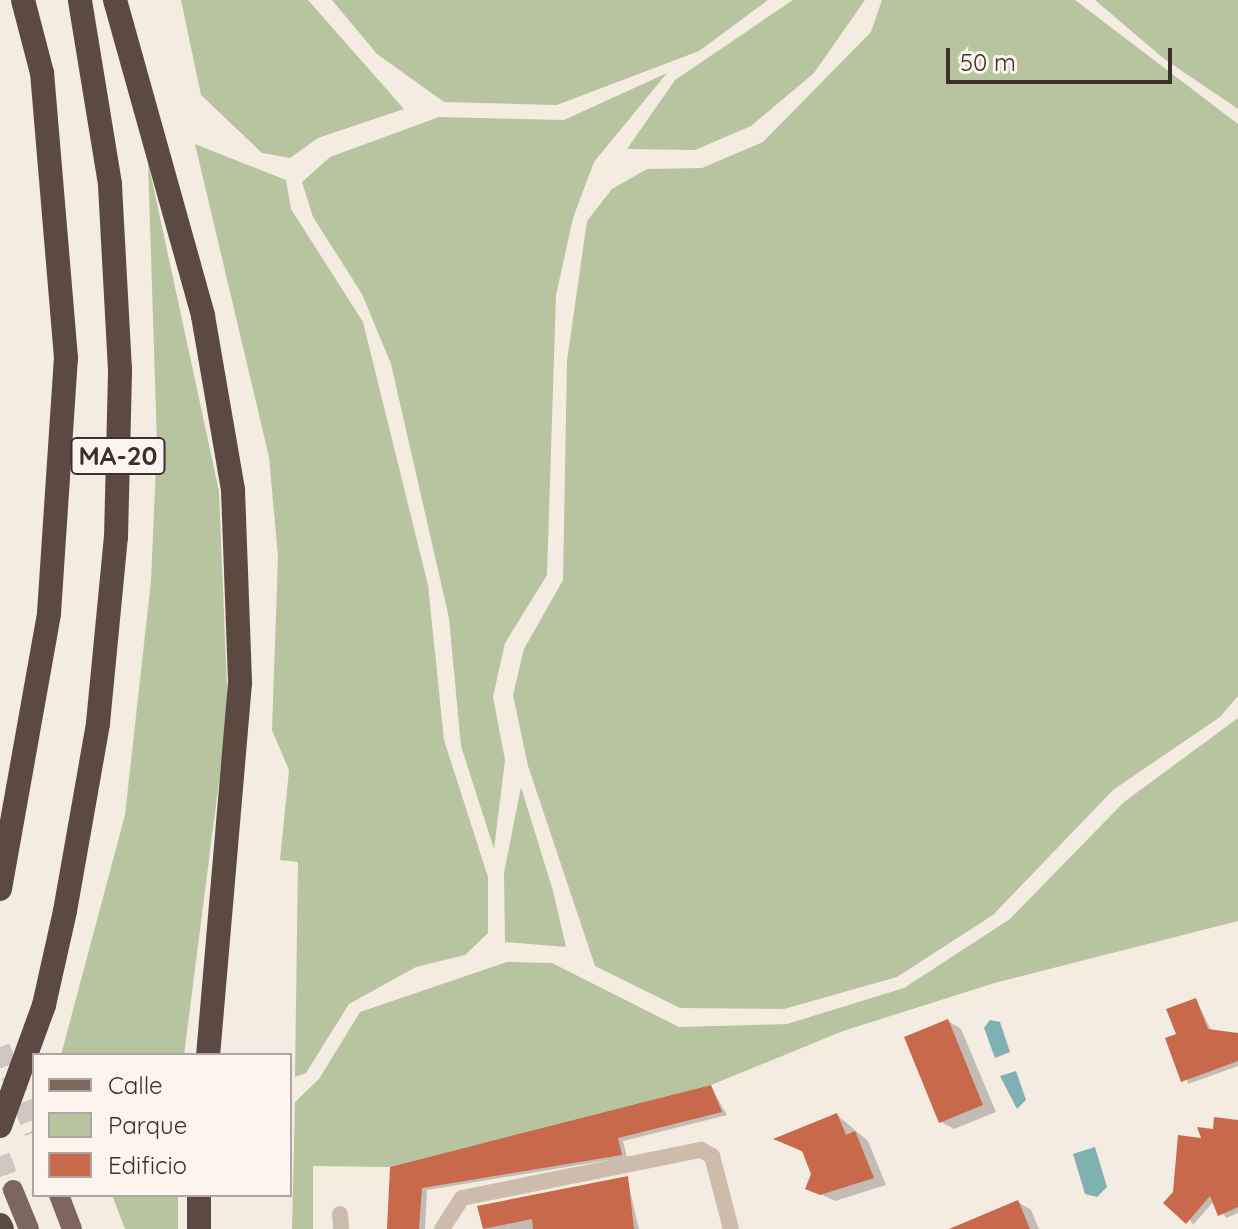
<!DOCTYPE html>
<html>
<head>
<meta charset="utf-8">
<style>
  body { margin:0 }
  #map { position:relative; width:1238px; height:1229px; overflow:hidden; background:#f4ebe1; font-family:Quicksand,sans-serif }
  div>[style] { position:absolute }
  .green>* { inset:0; background:#b8c4a0 }
  .water>* { inset:0; background:#7fb0b2 }
  .shadow>* { inset:0; background:#0003 }
  .building>* { inset:0; background:#c8694b }
  .primary-tunnel>* { height:20px; margin-top:-10px; transform-origin:0; background:repeating-linear-gradient(90deg,#cfc6bd 0 20px,transparent 0 30px) }
  .lane>* { height:16px; margin:-8px; padding:0 8px; transform-origin:8px; border-radius:8px; background:#cdbbac }
  .primary>* { height:20px; margin:-10px; padding:0 10px; transform-origin:10px; border-radius:10px; background:#7d675c }
  .highway>* { height:24px; margin:-12px; padding:0 12px; transform-origin:12px; border-radius:12px; background:#5c4a42 }
  .highway-bridge>* { height:24px; margin:-12px; padding:0 12px; transform-origin:12px; border-radius:12px; background:#5c4a42 }
  span { translate:-50% -50%; white-space:nowrap; text-align:center; line-height:1.15; -webkit-text-stroke:6px #fbf5ee; paint-order:stroke }
  .shield-label span { padding:2px 6px; background:#fbf5ee; border:2px solid; border-radius:6px; -webkit-text-stroke-width:0 }
  .shield-label { font-size:26px; color:#3b302b; font-weight:700 }
  .legend { position:absolute; left:32px; top:1053px; width:260px; height:144px; box-sizing:border-box; background:#fbf5ee; border:2px solid #aea6a0; margin:0; padding:10px 14px; list-style:none; font-size:24px; color:#3b302b }
  .legend li { display:flex; align-items:center; gap:16px; height:40px }
  .legend b { width:40px; border:2px solid #aea6a0 }
  .scale { position:absolute; left:946px; top:48px; width:226px; height:36px; box-sizing:border-box; border:4px solid #3b302b; border-top:0; padding-left:10px; font-size:24px; line-height:28px; white-space:nowrap; color:#3b302b; -webkit-text-stroke:6px #fbf5ee; paint-order:stroke }
</style>
</head>
<body>
<div id="map">
  <div class="green">
    <div style="clip-path:polygon(181px 0,308px 0,404px 109px,318px 138px,290px 158px,262px 153px,201px 95px)"></div>
    <div style="clip-path:polygon(332px 0,768px 0,699px 51px,557px 105px,444px 102px,377px 54px)"></div>
    <div style="clip-path:polygon(793px 0,865px 0,814px 73px,751px 126px,695px 150px,627px 149px,675px 80px)"></div>
    <div style="clip-path:polygon(882px 0,1075px 0,1238px 124px,1238px 696px,1220px 717px,1113px 790px,993px 915px,897px 977px,784px 1009px,680px 1008px,595px 966px,528px 766px,513px 695px,524px 649px,563px 580px,567px 361px,587px 221px,612px 189px,647px 169px,702px 168px,763px 142px,871px 32px)"></div>
    <div style="clip-path:polygon(1095px 0,1238px 0,1238px 109px,1163px 58px)"></div>
    <div style="clip-path:polygon(667px 73px,594px 162px,573px 218px,556px 295px,547px 575px,505px 643px,493px 697px,505px 760px,494px 849px,461px 746px,449px 618px,391px 364px,362px 294px,313px 217px,302px 182px,330px 157px,439px 117px,564px 120px)"></div>
    <div style="clip-path:polygon(195px 144px,286px 180px,291px 209px,363px 322px,428px 585px,444px 740px,488px 877px,488px 933px,465px 955px,416px 967px,349px 1004px,306px 1073px,295px 1077px,298px 862px,280px 860px,289px 770px,272px 730px,278px 557px,269px 457px)"></div>
    <div style="clip-path:polygon(148px 162px,219px 491px,228px 711px,184px 1055px,61px 1055px,125px 815px,151px 581px,157px 443px)"></div>
    <div style="clip-path:polygon(1238px 718px,1238px 921px,998px 982px,843px 1031px,711px 1085px,602px 1114px,390px 1167px,313px 1166px,313px 1229px,292px 1229px,295px 1102px,319px 1079px,360px 1012px,507px 962px,552px 963px,679px 1027px,787px 1024px,904px 988px,1010px 919px,1124px 802px)"></div>
    <div style="clip-path:polygon(521px 787px,553px 891px,566px 947px,505px 942px,504px 873px)"></div>
    <div style="clip-path:polygon(112px 1195px,178px 1195px,178px 1229px,125px 1229px)"></div>
  </div>
  <div class="water">
    <div style="clip-path:polygon(990px 1020px,1000px 1022px,1010px 1052px,995px 1058px,984px 1028px)"></div>
    <div style="clip-path:polygon(1016px 1071px,1026px 1100px,1017px 1109px,1000px 1076px)"></div>
    <div style="clip-path:polygon(1095px 1147px,1107px 1187px,1097px 1197px,1085px 1194px,1073px 1154px)"></div>
  </div>
  <div class="shadow">
    <div style="clip-path:polygon(1196px 1000px,1212px 1032px,1238px 1035px,1238px 1066px,1188px 1084px,1178px 1035px)"></div>
    <div style="clip-path:polygon(948px 1021px,961px 1029px,996px 1112px,954px 1129px,941px 1122px)"></div>
    <div style="clip-path:polygon(711px 1087px,727px 1115px,623px 1141px,627px 1157px,427px 1190px,425px 1229px,389px 1229px,392px 1169px)"></div>
    <div style="clip-path:polygon(837px 1115px,868px 1141px,886px 1185px,835px 1201px,808px 1188px,814px 1174px,805px 1153px,777px 1139px)"></div>
    <div style="clip-path:polygon(1238px 1122px,1238px 1213px,1226px 1218px,1214px 1201px,1193px 1225px,1175px 1193px,1204px 1140px)"></div>
    <div style="clip-path:polygon(627px 1178px,639px 1229px,485px 1229px,479px 1208px)"></div>
    <div style="clip-path:polygon(1018px 1202px,1031px 1210px,1039px 1229px,981px 1229px)"></div>
  </div>
  <div class="building">
    <div style="clip-path:polygon(1196px 998px,1208px 1029px,1238px 1033px,1238px 1061px,1181px 1082px,1165px 1038px,1176px 1034px,1166px 1009px)"></div>
    <div style="clip-path:polygon(948px 1019px,983px 1105px,939px 1123px,904px 1037px)"></div>
    <div style="clip-path:polygon(711px 1085px,722px 1112px,618px 1138px,622px 1155px,422px 1188px,419px 1229px,387px 1229px,390px 1167px)"></div>
    <div style="clip-path:polygon(837px 1113px,846px 1135px,855px 1131px,874px 1178px,820px 1195px,805px 1189px,811px 1174px,802px 1151px,773px 1139px)"></div>
    <div style="clip-path:polygon(1214px 1117px,1238px 1120px,1238px 1207px,1218px 1216px,1210px 1196px,1186px 1224px,1163px 1203px,1173px 1192px,1178px 1135px,1201px 1138px,1197px 1127px,1213px 1129px)"></div>
    <div style="clip-path:polygon(628px 1176px,634px 1229px,533px 1229px,532px 1219px,483px 1229px,477px 1206px)"></div>
    <div style="clip-path:polygon(1018px 1200px,1030px 1229px,949px 1229px)"></div>
  </div>
  <div class="primary-tunnel">
    <div style="left:0;top:1047px;width:92px;rotate:68.2deg"></div>
    <div style="left:0;top:1156px;width:36px;rotate:69deg"></div>
  </div>
  <div class="lane">
    <div style="left:340px;top:1214px;width:15px;rotate:86deg"></div>
    <div style="left:442px;top:1229px;width:37px;rotate:-57deg"></div>
    <div style="left:462px;top:1198px;width:244px;rotate:-11.4deg"></div>
    <div style="left:701px;top:1150px;width:13px;rotate:29deg"></div>
    <div style="left:712px;top:1156px;width:75px;rotate:75.4deg"></div>
  </div>
  <div class="primary">
    <div style="left:13px;top:1190px;width:42px;rotate:67.7deg"></div>
    <div style="left:59px;top:1195px;width:36px;rotate:69deg"></div>
  </div>
  <div class="highway">
    <div style="left:115px;top:0;width:328px;rotate:74.4deg"></div>
    <div style="left:203px;top:316px;width:177px;rotate:80.2deg"></div>
    <div style="left:233px;top:490px;width:193px;rotate:87.9deg"></div>
    <div style="left:240px;top:683px;width:373px;rotate:94.9deg"></div>
    <div style="left:0;top:889px;width:280px;rotate:-79.9deg"></div>
    <div style="left:49px;top:613px;width:256px;rotate:-86.2deg"></div>
    <div style="left:66px;top:358px;width:286px;rotate:-94.8deg"></div>
    <div style="left:42px;top:73px;width:75px;rotate:-104.6deg"></div>
    <div style="left:65px;top:911px;width:191px;rotate:-80deg"></div>
    <div style="left:98px;top:723px;width:187px;rotate:-84.5deg"></div>
    <div style="left:116px;top:537px;width:167px;rotate:-88.6deg"></div>
    <div style="left:120px;top:370px;width:186px;rotate:-93.1deg"></div>
    <div style="left:110px;top:184px;width:186px;rotate:-99.3deg"></div>
    <div style="left:0;top:1225px;width:4px;rotate:63deg"></div>
    <div style="left:199px;top:1229px;width:34px;rotate:-90deg"></div>
  </div>
  <div class="highway-bridge">
    <div style="left:0;top:1126px;width:129px;rotate:-70deg"></div>
    <div style="left:44px;top:1005px;width:96px;rotate:-77.4deg"></div>
  </div>
  <div class="shield-label">
    <span style="left:118px;top:456px">MA-20</span>
  </div>
  <ul class="legend">
  <li><b style="height:10px;background:#7d675c"></b>Calle</li>
  <li><b style="height:22px;background:#b8c4a0"></b>Parque</li>
  <li><b style="height:22px;background:#c8694b"></b>Edificio</li>
  </ul>
  <div class="scale">50 m</div>
</div>
</body>
</html>
